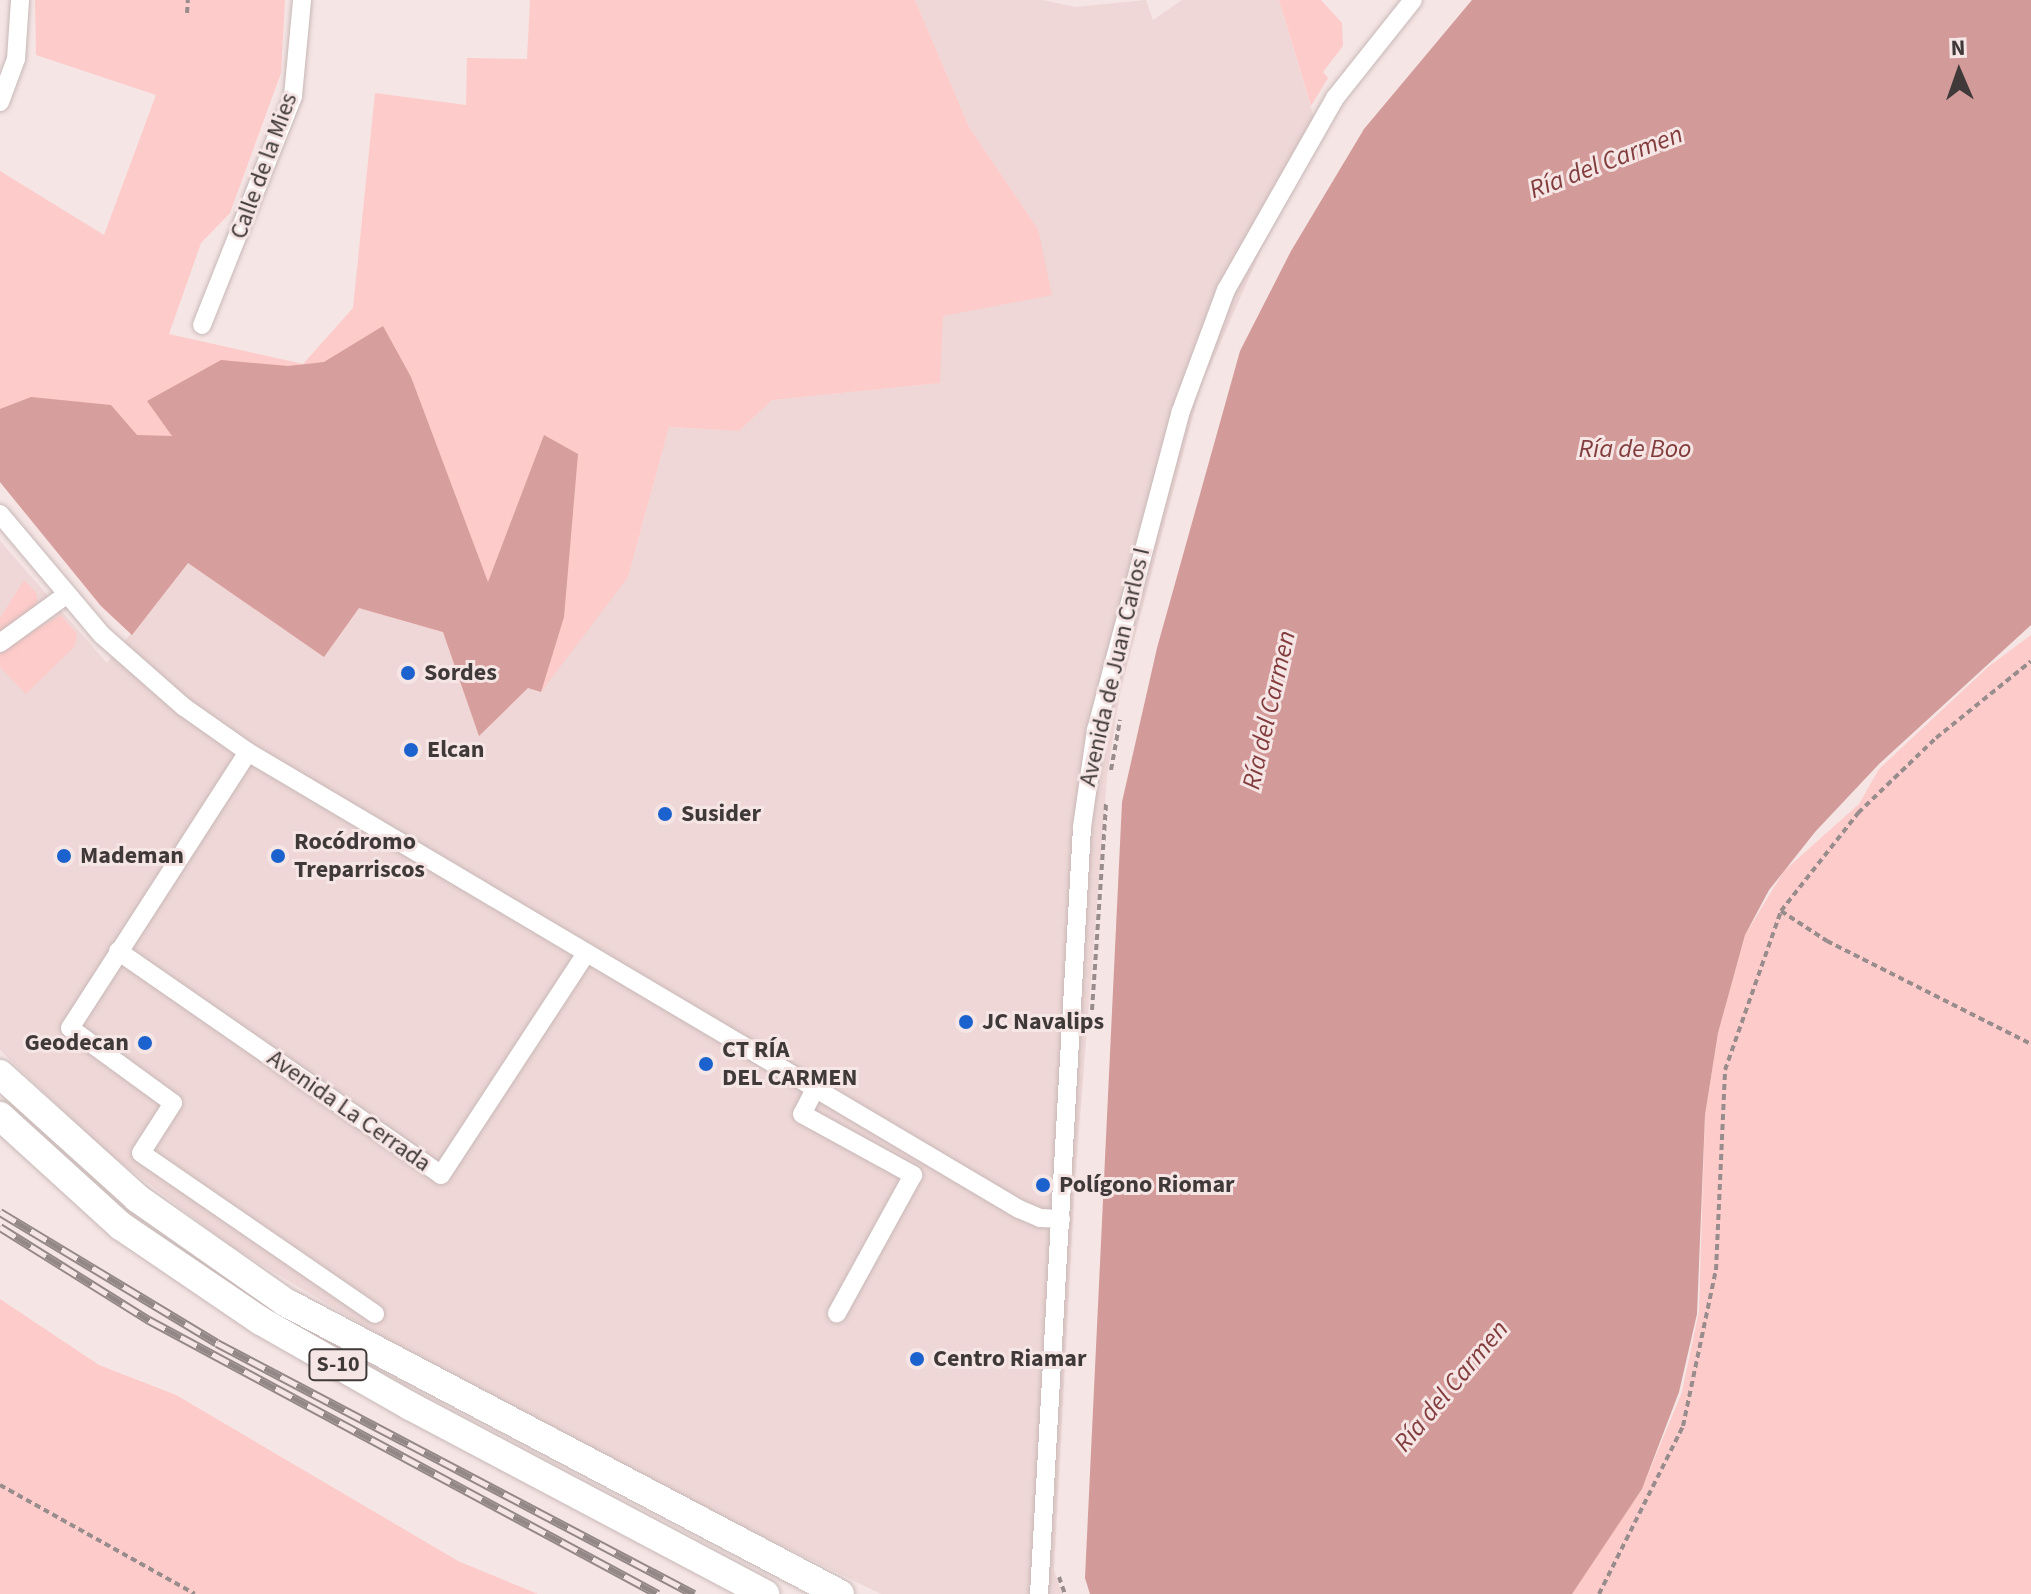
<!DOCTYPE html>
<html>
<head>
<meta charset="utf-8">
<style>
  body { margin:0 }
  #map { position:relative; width:2031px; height:1594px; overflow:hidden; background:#f5e5e4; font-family:"Source Sans 3",sans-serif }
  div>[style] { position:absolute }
  .built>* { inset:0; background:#eed7d6 }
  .green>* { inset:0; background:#fdcbc9 }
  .forest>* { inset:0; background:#d69e9c }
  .water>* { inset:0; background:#d29a98 }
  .path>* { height:4px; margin-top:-2px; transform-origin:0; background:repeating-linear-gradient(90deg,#988c8c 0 6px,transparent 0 10px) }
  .roads { filter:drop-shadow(0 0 2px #c7b8b7) drop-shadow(0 0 2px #c7b8b7) }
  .minor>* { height:18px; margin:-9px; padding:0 9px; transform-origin:9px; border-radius:9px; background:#fff }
  .highway>* { height:28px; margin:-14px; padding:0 14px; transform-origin:14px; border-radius:14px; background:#fff }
  .rail>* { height:9px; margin-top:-4.5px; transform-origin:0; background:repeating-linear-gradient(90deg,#f5e5e4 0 18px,#938887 0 36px); box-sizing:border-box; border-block:2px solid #938887 }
  .dots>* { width:22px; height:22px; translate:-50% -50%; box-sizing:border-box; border:4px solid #f5e5e4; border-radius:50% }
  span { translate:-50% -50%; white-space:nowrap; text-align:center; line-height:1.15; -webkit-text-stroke:6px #f5e5e4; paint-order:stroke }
  .shield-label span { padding:2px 6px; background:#f5e5e4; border:2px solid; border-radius:6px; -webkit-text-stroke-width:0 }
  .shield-label { font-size:22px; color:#403939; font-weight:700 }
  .street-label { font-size:24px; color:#403939 }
  .poi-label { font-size:24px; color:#403939; font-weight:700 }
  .left { translate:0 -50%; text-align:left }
  .right { translate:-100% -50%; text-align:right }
  .water-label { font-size:26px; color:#823c3d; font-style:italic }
  .north { position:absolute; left:1919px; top:32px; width:80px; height:80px; -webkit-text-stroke:6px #f5e5e4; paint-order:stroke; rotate:358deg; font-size:22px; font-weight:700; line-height:32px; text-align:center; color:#403939 }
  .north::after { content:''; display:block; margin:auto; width:28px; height:36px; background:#403939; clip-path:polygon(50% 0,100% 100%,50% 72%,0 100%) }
</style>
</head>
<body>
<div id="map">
  <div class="built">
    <div style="clip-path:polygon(915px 0,1043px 0,1075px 7px,1146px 0,1153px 20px,1182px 0,1279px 0,1321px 141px,1263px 246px,1200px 389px,1120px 692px,1107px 777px,1075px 1180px,1054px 1570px,1062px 1594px,881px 1594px,647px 1480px,381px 1336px,232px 1247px,103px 1149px,0 1050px,0 541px,107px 663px,188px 563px,324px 656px,359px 608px,443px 632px,479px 736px,628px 577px,669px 427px,739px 431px,772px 400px,939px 383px,942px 316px,1038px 229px,969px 127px)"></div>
  </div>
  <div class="green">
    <div style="clip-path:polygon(35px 0,285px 0,281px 73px,230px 213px,201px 243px,169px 334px,303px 364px,353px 308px,375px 93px,466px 105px,467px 58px,527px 59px,530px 0,915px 0,969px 127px,1038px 229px,1052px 295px,943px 316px,940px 383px,772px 400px,739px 431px,669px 427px,628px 577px,541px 692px,528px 688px,479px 736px,443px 632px,359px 608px,324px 657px,188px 563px,132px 635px,101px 606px,0 482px,0 171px,104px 235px,156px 95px,36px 55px)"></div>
    <div style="clip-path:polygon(1279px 0,1321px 0,1342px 23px,1343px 46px,1323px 72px,1328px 78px,1311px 106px)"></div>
    <div style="clip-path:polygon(24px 580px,37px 594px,37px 603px,30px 615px,0 637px,0 618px)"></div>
    <div style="clip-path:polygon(61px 615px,77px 634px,75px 646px,26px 694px,0 667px,0 651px)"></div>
    <div style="clip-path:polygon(2031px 635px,2031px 1594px,1570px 1594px,1642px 1489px,1682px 1392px,1699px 1311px,1705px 1115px,1718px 1033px,1745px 935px,1784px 871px,1859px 804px,1879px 769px,1988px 667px)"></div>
    <div style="clip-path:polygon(0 1299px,99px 1365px,176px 1395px,458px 1561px,538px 1594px,0 1594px)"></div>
  </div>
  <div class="forest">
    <div style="clip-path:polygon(383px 326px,411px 377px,488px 582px,544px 435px,578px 454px,564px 617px,541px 692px,528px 688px,479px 736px,443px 632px,359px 608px,324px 657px,188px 563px,132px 635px,101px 606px,0 482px,0 409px,31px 397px,111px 405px,137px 435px,172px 436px,147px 401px,221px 360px,288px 366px,324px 362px)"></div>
  </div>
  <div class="water">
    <div style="clip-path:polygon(1472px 0,2031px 0,2031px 625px,1879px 764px,1815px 832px,1769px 890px,1745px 935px,1718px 1033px,1705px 1115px,1697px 1314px,1679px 1392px,1642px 1489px,1572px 1594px,1090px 1594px,1085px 1578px,1122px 802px,1157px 648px,1240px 351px,1291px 251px,1364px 129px)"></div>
  </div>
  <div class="path">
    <div style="left:187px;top:13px;width:13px;rotate:-86deg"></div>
    <div style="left:1111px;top:770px;width:51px;rotate:-79.8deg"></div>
    <div style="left:1781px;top:911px;width:55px;rotate:33.1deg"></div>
    <div style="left:1827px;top:941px;width:229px;rotate:26.8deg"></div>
    <div style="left:1092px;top:1010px;width:207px;rotate:-86.1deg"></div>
    <div style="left:0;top:1485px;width:223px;rotate:29.2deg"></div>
    <div style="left:1059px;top:1577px;width:18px;rotate:71deg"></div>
    <div style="left:1599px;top:1594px;width:188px;rotate:-63.4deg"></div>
    <div style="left:1683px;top:1426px;width:159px;rotate:-78.1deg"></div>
    <div style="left:1716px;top:1270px;width:200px;rotate:-87.4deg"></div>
    <div style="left:1725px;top:1070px;width:169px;rotate:-70.6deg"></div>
    <div style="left:1781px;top:911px;width:125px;rotate:-51.8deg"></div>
    <div style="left:1858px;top:813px;width:108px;rotate:-43.9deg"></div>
    <div style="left:1936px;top:738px;width:122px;rotate:-39deg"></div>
  </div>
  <div class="roads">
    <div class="minor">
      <div style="left:0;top:102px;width:46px;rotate:-69.6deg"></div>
      <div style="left:16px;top:59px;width:59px;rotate:-86.1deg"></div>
      <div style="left:202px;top:325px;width:246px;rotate:-68.3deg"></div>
      <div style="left:293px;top:96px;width:96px;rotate:-84.6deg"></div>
      <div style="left:0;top:514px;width:158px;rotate:49.9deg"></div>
      <div style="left:102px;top:635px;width:109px;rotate:41.3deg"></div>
      <div style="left:184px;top:707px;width:78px;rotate:35.1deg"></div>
      <div style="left:248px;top:752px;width:896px;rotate:30.66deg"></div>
      <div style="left:1019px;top:1209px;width:23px;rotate:23deg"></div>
      <div style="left:1040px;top:1218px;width:21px;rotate:3deg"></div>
      <div style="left:0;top:643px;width:82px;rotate:-36deg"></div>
      <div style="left:248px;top:752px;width:328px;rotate:122.8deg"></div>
      <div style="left:70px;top:1028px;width:127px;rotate:36.1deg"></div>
      <div style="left:173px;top:1103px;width:59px;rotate:122.6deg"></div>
      <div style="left:141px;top:1153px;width:284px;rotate:34.5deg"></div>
      <div style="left:118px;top:951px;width:393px;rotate:34.7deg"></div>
      <div style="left:441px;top:1175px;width:265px;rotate:-56.8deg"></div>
      <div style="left:815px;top:1089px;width:28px;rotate:117deg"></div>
      <div style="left:802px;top:1114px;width:127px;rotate:28.8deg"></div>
      <div style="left:913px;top:1175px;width:158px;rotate:118.8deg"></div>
      <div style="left:1039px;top:1594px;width:768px;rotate:-86.79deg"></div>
      <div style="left:1082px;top:827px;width:98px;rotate:-81.8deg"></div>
      <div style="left:1096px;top:730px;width:330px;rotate:-75.1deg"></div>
      <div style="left:1181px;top:411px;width:129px;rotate:-69.6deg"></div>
      <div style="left:1226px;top:290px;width:221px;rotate:-60.4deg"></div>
      <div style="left:1335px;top:98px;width:125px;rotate:-51.5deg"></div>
    </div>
    <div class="highway">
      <div style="left:0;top:1074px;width:185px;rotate:42.1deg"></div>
      <div style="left:137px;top:1198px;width:181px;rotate:35.1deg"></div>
      <div style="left:285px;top:1302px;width:627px;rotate:27.75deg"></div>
      <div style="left:0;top:1116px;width:164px;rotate:42.3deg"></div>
      <div style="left:121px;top:1226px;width:169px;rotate:34.2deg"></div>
      <div style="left:261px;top:1321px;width:172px;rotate:29.7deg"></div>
      <div style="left:410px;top:1406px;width:402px;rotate:27.9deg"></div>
    </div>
  </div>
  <div class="rail">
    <div style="left:0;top:1212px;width:253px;rotate:31.1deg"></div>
    <div style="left:217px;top:1343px;width:539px;rotate:27.75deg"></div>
    <div style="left:0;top:1227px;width:176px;rotate:32deg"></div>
    <div style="left:149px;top:1320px;width:578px;rotate:28.29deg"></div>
  </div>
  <div class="dots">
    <div style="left:408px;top:673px;background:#1c62ce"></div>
    <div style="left:411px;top:750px;background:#1c62ce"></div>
    <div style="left:665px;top:814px;background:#1c62ce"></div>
    <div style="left:64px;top:856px;background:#1c62ce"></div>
    <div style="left:278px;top:856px;background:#1c62ce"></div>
    <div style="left:966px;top:1022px;background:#1c62ce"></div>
    <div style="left:145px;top:1043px;background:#1c62ce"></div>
    <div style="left:706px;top:1064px;background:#1c62ce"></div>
    <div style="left:1043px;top:1185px;background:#1c62ce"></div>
    <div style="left:917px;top:1359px;background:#1c62ce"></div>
  </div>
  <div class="shield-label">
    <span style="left:338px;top:1365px">S-10</span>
  </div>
  <div class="street-label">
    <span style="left:264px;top:166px;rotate:-70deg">Calle de la Mies</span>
    <span style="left:1115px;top:667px;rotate:-77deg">Avenida de Juan Carlos I</span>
    <span style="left:349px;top:1111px;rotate:35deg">Avenida La Cerrada</span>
  </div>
  <div class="poi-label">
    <span class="left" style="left:424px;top:673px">Sordes</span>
    <span class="left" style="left:427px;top:750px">Elcan</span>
    <span class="left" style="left:681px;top:814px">Susider</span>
    <span class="left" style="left:294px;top:856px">Rocódromo<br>Treparriscos</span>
    <span class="left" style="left:80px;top:856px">Mademan</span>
    <span class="left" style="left:982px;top:1022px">JC Navalips</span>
    <span class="right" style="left:129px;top:1043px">Geodecan</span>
    <span class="left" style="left:722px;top:1064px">CT RÍA<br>DEL CARMEN</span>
    <span class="left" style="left:1059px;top:1185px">Polígono Riomar</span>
    <span class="left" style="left:933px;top:1359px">Centro Riamar</span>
  </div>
  <div class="water-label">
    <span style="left:1606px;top:162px;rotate:-21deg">Ría del Carmen</span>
    <span style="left:1635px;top:449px">Ría de Boo</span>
    <span style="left:1269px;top:710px;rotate:-77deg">Ría del Carmen</span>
    <span style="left:1451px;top:1386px;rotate:-50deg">Ría del Carmen</span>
  </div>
  <div class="north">N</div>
</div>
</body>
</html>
